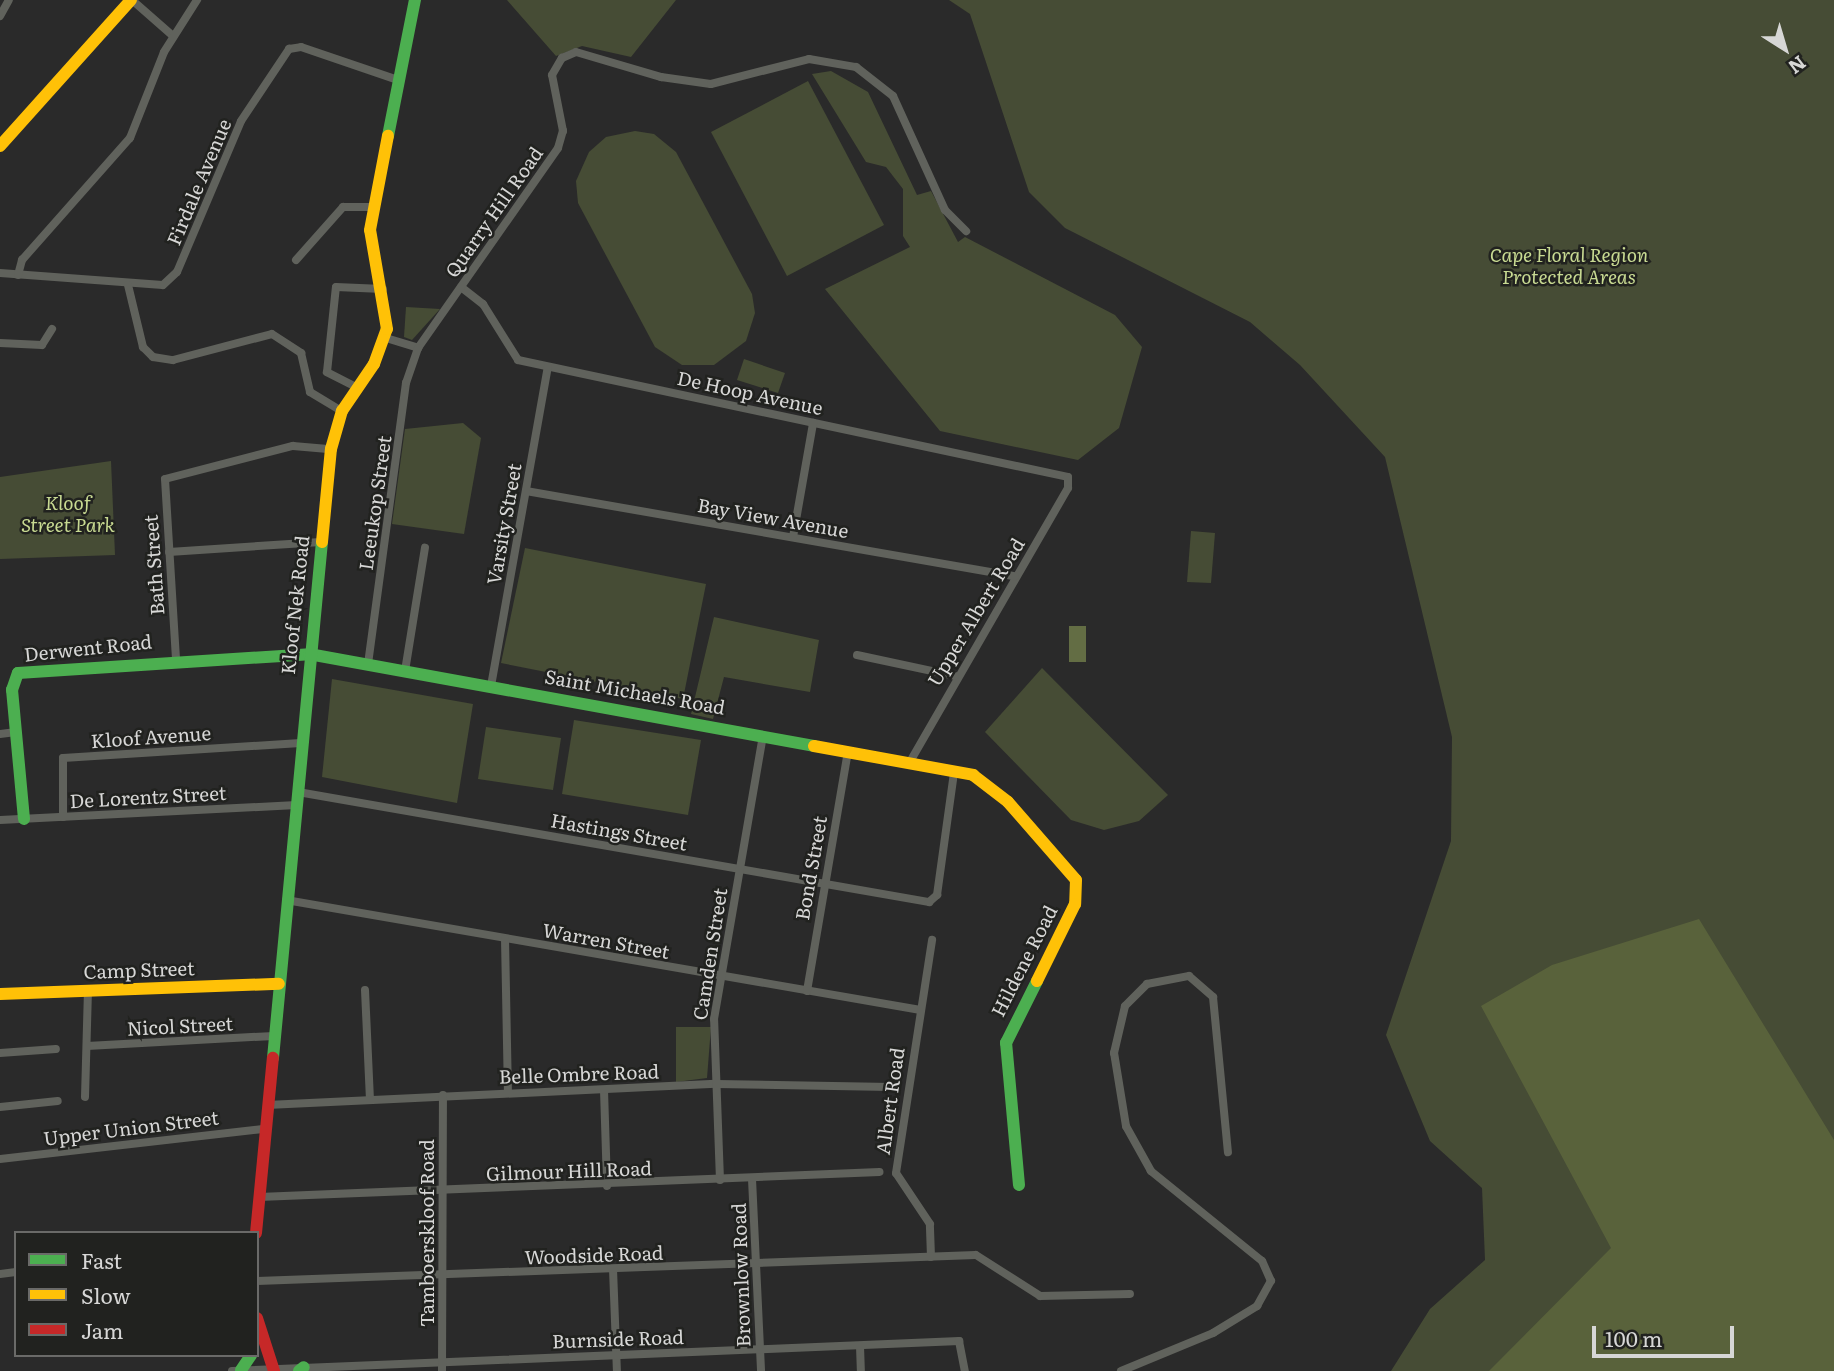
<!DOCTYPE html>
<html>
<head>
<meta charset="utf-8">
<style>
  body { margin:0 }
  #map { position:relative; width:1834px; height:1371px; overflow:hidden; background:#2a2a2a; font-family:Literata,serif }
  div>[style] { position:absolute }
  .green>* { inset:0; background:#464c35 }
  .forest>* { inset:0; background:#59623b }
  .water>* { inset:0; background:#636d44 }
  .street>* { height:8px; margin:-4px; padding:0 4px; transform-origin:4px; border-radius:4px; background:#60625c }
  .fast>* { height:12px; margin:-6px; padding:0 6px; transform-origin:6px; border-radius:6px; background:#4caf50 }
  .slow>* { height:12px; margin:-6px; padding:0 6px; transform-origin:6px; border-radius:6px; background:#ffc107 }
  .jam>* { height:12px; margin:-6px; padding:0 6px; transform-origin:6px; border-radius:6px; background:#c62828 }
  span { translate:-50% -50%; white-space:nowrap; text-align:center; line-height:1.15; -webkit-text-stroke:5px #21221f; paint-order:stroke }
  .street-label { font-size:19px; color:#d7d7d6 }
  .park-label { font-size:19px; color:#c8da92; font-style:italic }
  .legend { position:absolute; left:14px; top:1231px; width:245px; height:126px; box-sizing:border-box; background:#21221f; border:2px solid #6a6a68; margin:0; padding:9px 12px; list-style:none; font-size:21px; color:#d7d7d6 }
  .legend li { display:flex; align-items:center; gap:14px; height:35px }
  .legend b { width:35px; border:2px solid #6a6a68 }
  .north { position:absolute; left:1750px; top:14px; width:70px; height:70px; -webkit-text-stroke:5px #21221f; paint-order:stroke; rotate:143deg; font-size:19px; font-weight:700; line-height:28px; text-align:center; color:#d7d7d6 }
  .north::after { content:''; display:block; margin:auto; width:24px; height:32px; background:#d7d7d6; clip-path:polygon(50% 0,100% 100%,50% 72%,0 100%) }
  .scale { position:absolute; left:1592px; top:1326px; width:142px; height:32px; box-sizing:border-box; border:4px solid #d7d7d6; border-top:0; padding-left:9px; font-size:21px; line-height:24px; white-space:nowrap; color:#d7d7d6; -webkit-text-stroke:5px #21221f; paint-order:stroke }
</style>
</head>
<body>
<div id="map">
  <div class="green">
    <div style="clip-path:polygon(507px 0,676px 0,631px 57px,582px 46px,556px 56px)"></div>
    <div style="clip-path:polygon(949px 0,1834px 0,1834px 1371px,1391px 1371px,1430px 1309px,1485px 1260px,1482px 1188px,1430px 1141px,1386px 1035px,1451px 841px,1452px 737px,1385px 457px,1300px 365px,1250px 322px,1065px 228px,1029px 192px,970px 14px)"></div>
    <div style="clip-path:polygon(831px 71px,868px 92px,917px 195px,931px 191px,958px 242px,965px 237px,1115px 315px,1142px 347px,1119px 428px,1078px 460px,940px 431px,825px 289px,910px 247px,903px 236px,903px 189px,886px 167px,866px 162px,812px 74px)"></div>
    <div style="clip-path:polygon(808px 81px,884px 225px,787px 276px,711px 132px)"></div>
    <div style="clip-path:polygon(635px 131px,654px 134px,676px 152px,752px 294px,755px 313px,746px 341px,714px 365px,682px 365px,655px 347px,578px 203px,576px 181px,589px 152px,606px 137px)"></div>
    <div style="clip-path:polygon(406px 307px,440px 309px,412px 340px,404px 337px)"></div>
    <div style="clip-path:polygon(744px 359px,785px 373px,778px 393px,737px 380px)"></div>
    <div style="clip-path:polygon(463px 423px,481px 438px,464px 534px,392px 524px,405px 429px)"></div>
    <div style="clip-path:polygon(111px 461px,115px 555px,0 559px,0 477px)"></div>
    <div style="clip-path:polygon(1191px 531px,1215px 533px,1211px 583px,1187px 582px)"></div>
    <div style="clip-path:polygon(525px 548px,706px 584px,683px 699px,501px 663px)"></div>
    <div style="clip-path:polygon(714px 617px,819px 640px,810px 692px,724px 677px,713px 719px,691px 714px)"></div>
    <div style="clip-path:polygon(1042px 668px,1168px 795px,1139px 821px,1104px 830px,1071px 820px,985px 732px)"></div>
    <div style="clip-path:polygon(332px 679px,473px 704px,457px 803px,322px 777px)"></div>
    <div style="clip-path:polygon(574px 720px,701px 740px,688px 815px,562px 794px)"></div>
    <div style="clip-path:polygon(486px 727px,561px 738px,553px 790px,478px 779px)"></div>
    <div style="clip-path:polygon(676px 1027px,711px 1027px,707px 1078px,676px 1082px)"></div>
  </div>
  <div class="forest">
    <div style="clip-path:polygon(1699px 919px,1834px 1140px,1834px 1371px,1489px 1371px,1611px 1248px,1481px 1006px,1552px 965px)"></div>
  </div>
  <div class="water">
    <div style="clip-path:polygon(1069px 626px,1086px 626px,1086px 662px,1069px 662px)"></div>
  </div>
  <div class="street">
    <div style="left:132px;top:0;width:55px;rotate:41.3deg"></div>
    <div style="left:0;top:16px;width:18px;rotate:-61deg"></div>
    <div style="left:296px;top:260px;width:71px;rotate:-48.4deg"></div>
    <div style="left:343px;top:207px;width:30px"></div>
    <div style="left:0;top:273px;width:163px;rotate:4.2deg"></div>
    <div style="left:163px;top:285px;width:19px;rotate:-43deg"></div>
    <div style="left:177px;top:272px;width:164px;rotate:-67deg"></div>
    <div style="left:241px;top:121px;width:87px;rotate:-56.3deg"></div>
    <div style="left:289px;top:49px;width:12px;rotate:-9deg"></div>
    <div style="left:301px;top:47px;width:102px;rotate:18.8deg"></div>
    <div style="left:18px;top:275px;width:16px;rotate:-75deg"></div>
    <div style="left:22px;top:260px;width:163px;rotate:-48.5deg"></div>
    <div style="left:130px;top:138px;width:92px;rotate:-68.4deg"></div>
    <div style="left:164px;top:52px;width:62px;rotate:-57.6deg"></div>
    <div style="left:128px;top:285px;width:64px;rotate:76.4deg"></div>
    <div style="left:143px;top:347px;width:14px;rotate:45deg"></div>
    <div style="left:153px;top:357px;width:20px;rotate:9deg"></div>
    <div style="left:173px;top:360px;width:102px;rotate:-14.7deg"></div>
    <div style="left:272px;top:334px;width:35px;rotate:33deg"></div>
    <div style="left:301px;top:353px;width:40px;rotate:77deg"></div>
    <div style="left:310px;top:392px;width:37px;rotate:31deg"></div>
    <div style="left:461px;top:287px;width:28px;rotate:38deg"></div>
    <div style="left:483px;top:304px;width:66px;rotate:58deg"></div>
    <div style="left:518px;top:360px;width:562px;rotate:12.01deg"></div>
    <div style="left:1068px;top:477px;width:11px;rotate:90deg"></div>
    <div style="left:1068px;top:488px;width:318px;rotate:120deg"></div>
    <div style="left:386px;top:338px;width:34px;rotate:17deg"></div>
    <div style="left:418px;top:348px;width:244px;rotate:-55deg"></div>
    <div style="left:558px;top:148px;width:18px;rotate:-74deg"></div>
    <div style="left:563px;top:131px;width:57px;rotate:-101.1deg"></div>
    <div style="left:552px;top:75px;width:20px;rotate:-60deg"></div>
    <div style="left:562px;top:58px;width:15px;rotate:-23deg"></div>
    <div style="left:576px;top:52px;width:89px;rotate:16.4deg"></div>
    <div style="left:661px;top:77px;width:50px;rotate:8deg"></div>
    <div style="left:711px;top:84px;width:101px;rotate:-14.3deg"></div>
    <div style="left:809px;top:59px;width:48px;rotate:9.7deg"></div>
    <div style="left:856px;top:67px;width:47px;rotate:38.1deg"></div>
    <div style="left:893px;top:96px;width:125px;rotate:65.5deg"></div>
    <div style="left:945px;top:210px;width:30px;rotate:45deg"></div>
    <div style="left:0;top:343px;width:42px;rotate:2.7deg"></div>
    <div style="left:42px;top:345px;width:19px;rotate:-58deg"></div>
    <div style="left:358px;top:388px;width:35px;rotate:-153deg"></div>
    <div style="left:327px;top:372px;width:85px;rotate:-84deg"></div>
    <div style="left:336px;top:287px;width:47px;rotate:2.4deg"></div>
    <div style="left:526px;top:491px;width:496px;rotate:9.9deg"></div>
    <div style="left:793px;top:537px;width:116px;rotate:-80deg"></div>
    <div style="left:169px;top:552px;width:152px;rotate:-3.8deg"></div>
    <div style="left:857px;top:655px;width:100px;rotate:12.1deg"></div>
    <div style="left:176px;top:659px;width:180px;rotate:-93.5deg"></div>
    <div style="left:165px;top:479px;width:132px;rotate:-14.5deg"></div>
    <div style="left:293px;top:446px;width:38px;rotate:5deg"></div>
    <div style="left:368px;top:664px;width:284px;rotate:-82.3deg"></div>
    <div style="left:406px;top:383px;width:37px;rotate:-71deg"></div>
    <div style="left:405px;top:671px;width:125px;rotate:-80.8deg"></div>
    <div style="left:491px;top:686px;width:324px;rotate:-79.9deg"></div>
    <div style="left:0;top:734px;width:16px;rotate:-7deg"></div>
    <div style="left:298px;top:792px;width:641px;rotate:9.89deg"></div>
    <div style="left:929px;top:902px;width:11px;rotate:-41deg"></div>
    <div style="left:937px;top:895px;width:124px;rotate:-82.1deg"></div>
    <div style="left:63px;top:817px;width:59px;rotate:-90deg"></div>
    <div style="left:63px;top:758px;width:238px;rotate:-3.6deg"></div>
    <div style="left:0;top:820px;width:297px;rotate:-2.9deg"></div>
    <div style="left:286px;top:900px;width:644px;rotate:9.83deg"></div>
    <div style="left:505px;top:939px;width:154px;rotate:88.9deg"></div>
    <div style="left:365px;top:990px;width:109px;rotate:87.4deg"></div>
    <div style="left:807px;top:991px;width:243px;rotate:-80.3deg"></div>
    <div style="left:87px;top:1046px;width:187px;rotate:-3.1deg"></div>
    <div style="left:0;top:1053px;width:56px;rotate:-4.1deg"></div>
    <div style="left:604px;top:1090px;width:96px;rotate:88.2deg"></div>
    <div style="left:85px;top:1097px;width:106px;rotate:-88.4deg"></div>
    <div style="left:267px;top:1105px;width:449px;rotate:-2.7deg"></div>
    <div style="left:716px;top:1084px;width:175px;rotate:1deg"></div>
    <div style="left:0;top:1107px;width:58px;rotate:-5.9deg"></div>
    <div style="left:0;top:1159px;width:267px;rotate:-6.5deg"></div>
    <div style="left:752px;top:1179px;width:192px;rotate:87.3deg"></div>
    <div style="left:720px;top:1180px;width:161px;rotate:-92.1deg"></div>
    <div style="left:714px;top:1019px;width:288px;rotate:-80.2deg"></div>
    <div style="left:259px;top:1197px;width:621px;rotate:-2.31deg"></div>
    <div style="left:931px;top:1257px;width:33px;rotate:-92deg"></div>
    <div style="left:930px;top:1224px;width:61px;rotate:-123.7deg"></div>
    <div style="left:896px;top:1173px;width:236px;rotate:-81.2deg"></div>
    <div style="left:613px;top:1269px;width:102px;rotate:87.8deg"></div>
    <div style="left:0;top:1274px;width:16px;rotate:-7deg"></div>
    <div style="left:257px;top:1281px;width:719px;rotate:-2.07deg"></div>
    <div style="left:976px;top:1255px;width:76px;rotate:32.6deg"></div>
    <div style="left:1040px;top:1296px;width:90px;rotate:-1.3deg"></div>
    <div style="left:860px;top:1346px;width:25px;rotate:88deg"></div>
    <div style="left:232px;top:1371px;width:728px;rotate:-2.36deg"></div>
    <div style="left:959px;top:1341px;width:31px;rotate:79deg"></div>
    <div style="left:442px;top:1371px;width:276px;rotate:-89.8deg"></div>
    <div style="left:1121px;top:1371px;width:100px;rotate:-22.4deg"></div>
    <div style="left:1213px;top:1333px;width:52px;rotate:-31.5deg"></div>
    <div style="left:1257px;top:1306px;width:29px;rotate:-61deg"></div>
    <div style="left:1271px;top:1281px;width:22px;rotate:-114deg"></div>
    <div style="left:1262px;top:1261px;width:143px;rotate:-141deg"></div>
    <div style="left:1151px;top:1171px;width:51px;rotate:-119.1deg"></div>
    <div style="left:1126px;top:1126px;width:74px;rotate:-99.3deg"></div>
    <div style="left:1114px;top:1053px;width:48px;rotate:-76.8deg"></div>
    <div style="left:1125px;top:1006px;width:31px;rotate:-45deg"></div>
    <div style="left:1147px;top:984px;width:43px;rotate:-10.8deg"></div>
    <div style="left:1189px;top:976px;width:32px;rotate:41deg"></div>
    <div style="left:1213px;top:997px;width:156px;rotate:84.5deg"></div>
  </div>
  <div class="fast">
    <div style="left:388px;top:136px;width:139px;rotate:-78.8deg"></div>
    <div style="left:24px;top:819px;width:130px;rotate:-95.3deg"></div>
    <div style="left:12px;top:690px;width:18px;rotate:-71deg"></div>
    <div style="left:18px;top:673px;width:292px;rotate:-3.7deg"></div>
    <div style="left:309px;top:654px;width:513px;rotate:10.32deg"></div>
    <div style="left:273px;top:1058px;width:518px;rotate:-84.58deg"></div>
    <div style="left:1019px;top:1185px;width:143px;rotate:-95.2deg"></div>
    <div style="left:1006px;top:1043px;width:69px;rotate:-63.4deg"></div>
    <div style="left:241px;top:1370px;width:18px;rotate:-56deg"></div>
    <div style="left:299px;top:1371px;width:6px;rotate:-39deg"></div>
  </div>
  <div class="slow">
    <div style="left:0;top:146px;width:196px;rotate:-48.1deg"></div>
    <div style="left:322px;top:542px;width:93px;rotate:-84.5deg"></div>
    <div style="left:331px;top:449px;width:40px;rotate:-74deg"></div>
    <div style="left:342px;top:411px;width:57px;rotate:-55.8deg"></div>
    <div style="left:374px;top:364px;width:37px;rotate:-70deg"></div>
    <div style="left:387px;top:329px;width:100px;rotate:-99.7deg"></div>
    <div style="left:370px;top:230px;width:96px;rotate:-79.2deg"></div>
    <div style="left:814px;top:746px;width:162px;rotate:10.3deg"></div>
    <div style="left:973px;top:775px;width:44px;rotate:37.6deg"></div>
    <div style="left:1008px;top:802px;width:103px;rotate:48.9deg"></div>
    <div style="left:1076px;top:880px;width:24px;rotate:92deg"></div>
    <div style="left:1075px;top:904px;width:86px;rotate:116.3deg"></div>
    <div style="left:0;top:994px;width:279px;rotate:-2.1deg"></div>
  </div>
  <div class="jam">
    <div style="left:256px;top:1233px;width:176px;rotate:-84.5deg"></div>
    <div style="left:257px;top:1318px;width:56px;rotate:72.2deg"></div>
  </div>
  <div class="street-label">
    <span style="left:199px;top:182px;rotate:-67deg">Firdale Avenue</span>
    <span style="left:494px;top:212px;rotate:-55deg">Quarry Hill Road</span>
    <span style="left:750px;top:393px;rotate:12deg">De Hoop Avenue</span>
    <span style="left:375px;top:503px;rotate:-82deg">Leeukop Street</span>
    <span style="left:773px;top:518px;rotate:10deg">Bay View Avenue</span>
    <span style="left:504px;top:524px;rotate:-80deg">Varsity Street</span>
    <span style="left:154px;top:565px;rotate:-94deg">Bath Street</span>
    <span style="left:295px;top:605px;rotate:-84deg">Kloof Nek Road</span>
    <span style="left:976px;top:612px;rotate:-59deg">Upper Albert Road</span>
    <span style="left:88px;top:648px;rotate:-6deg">Derwent Road</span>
    <span style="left:635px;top:692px;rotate:10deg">Saint Michaels Road</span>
    <span style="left:151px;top:737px;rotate:-4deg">Kloof Avenue</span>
    <span style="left:148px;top:797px;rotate:-3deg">De Lorentz Street</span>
    <span style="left:619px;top:832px;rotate:10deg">Hastings Street</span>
    <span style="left:811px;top:868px;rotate:-80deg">Bond Street</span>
    <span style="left:606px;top:941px;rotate:10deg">Warren Street</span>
    <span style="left:710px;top:954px;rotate:-81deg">Camden Street</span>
    <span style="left:1024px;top:961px;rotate:-63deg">Hildene Road</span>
    <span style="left:139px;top:970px;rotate:-2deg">Camp Street</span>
    <span style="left:180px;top:1026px;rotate:-3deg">Nicol Street</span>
    <span style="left:579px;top:1074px;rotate:-2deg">Belle Ombre Road</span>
    <span style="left:890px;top:1101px;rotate:-82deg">Albert Road</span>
    <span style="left:131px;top:1128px;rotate:-7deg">Upper Union Street</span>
    <span style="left:569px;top:1171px;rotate:-2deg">Gilmour Hill Road</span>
    <span style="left:427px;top:1233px;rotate:-90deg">Tamboerskloof Road</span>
    <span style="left:594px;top:1255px;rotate:-2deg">Woodside Road</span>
    <span style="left:741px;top:1275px;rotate:-92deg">Brownlow Road</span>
    <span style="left:618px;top:1339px;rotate:-2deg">Burnside Road</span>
  </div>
  <div class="park-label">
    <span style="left:1569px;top:266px">Cape Floral Region<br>Protected Areas</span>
    <span style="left:68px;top:514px">Kloof<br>Street Park</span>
  </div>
  <ul class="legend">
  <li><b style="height:9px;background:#4caf50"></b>Fast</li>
  <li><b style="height:9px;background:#ffc107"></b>Slow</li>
  <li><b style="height:9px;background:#c62828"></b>Jam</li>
  </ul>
  <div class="north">N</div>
  <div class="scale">100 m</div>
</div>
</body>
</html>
